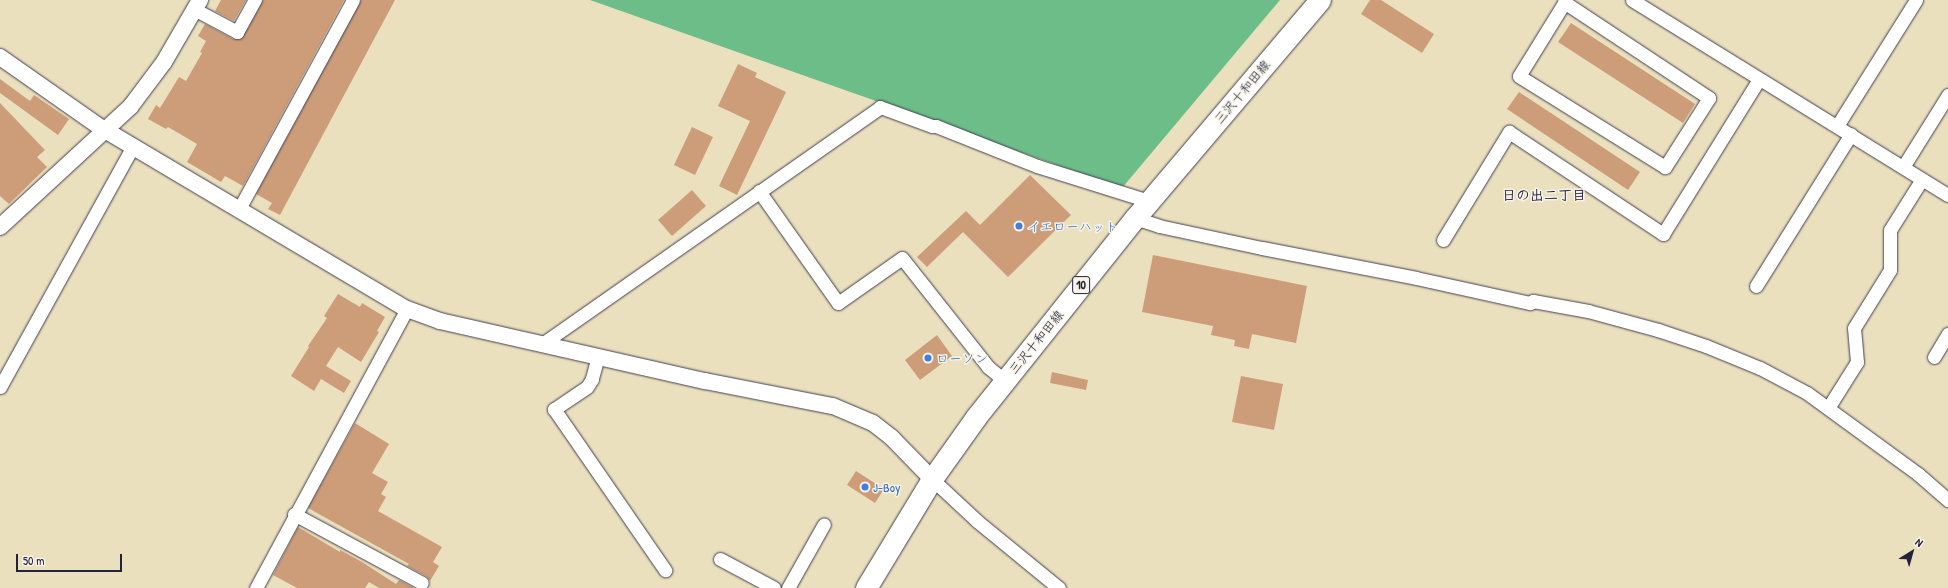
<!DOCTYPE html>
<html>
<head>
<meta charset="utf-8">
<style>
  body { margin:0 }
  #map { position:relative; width:1948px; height:588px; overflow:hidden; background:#ebe0be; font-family:"Patrick Hand","Klee One",sans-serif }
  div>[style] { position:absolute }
  .forest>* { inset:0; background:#6dbd89 }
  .building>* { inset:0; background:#cd9d79 }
  .roads { filter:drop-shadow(0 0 1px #403e4f) drop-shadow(0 0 1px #403e4f) }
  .minor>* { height:13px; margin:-6.5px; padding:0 6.5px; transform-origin:6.5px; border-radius:6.5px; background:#fff }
  .tertiary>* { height:16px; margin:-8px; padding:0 8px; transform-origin:8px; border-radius:8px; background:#fff }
  .primary>* { height:21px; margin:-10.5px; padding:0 10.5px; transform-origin:10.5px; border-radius:10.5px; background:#fff }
  .dots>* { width:11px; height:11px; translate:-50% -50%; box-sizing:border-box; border:2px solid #f7f3e8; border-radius:50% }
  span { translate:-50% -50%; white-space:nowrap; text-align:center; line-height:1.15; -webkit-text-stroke:3px #f7f3e8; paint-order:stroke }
  .shield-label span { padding:1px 3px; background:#f7f3e8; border:1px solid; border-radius:3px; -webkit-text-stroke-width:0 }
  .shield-label { font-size:12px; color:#22223b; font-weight:700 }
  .street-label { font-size:13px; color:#22223b }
  .shop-label { font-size:13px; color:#366cbe }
  .left { translate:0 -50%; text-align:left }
  .neighbourhood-label { font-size:14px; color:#22223b; font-weight:700 }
  .north { position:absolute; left:1892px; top:532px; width:40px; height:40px; -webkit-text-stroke:3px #f7f3e8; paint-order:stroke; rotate:37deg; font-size:11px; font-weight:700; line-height:16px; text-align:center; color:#22223b }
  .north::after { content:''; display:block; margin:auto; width:14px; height:18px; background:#22223b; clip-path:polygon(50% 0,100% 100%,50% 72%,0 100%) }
  .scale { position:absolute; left:16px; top:554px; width:106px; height:18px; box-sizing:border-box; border:2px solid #22223b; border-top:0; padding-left:5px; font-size:12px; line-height:14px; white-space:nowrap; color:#22223b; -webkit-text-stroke:3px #f7f3e8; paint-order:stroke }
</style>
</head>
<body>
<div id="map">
  <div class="forest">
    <div style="clip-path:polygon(590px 0,1280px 0,1122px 188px)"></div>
  </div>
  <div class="building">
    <div style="clip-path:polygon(221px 0,246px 0,234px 21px,215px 11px)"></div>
    <div style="clip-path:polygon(263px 0,344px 0,243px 186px,225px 176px,221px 182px,187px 162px,197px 144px,168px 127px,166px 129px,148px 119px,156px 105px,160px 108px,179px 77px,186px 81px,202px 53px,200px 52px,206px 41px,198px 36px,205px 24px,233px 39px,241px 39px)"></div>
    <div style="clip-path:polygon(361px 0,395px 0,280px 215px,268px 209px,272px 203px,256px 194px)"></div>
    <div style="clip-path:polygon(1370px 0,1381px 0,1434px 34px,1422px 53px,1361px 14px)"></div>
    <div style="clip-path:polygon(1571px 23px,1695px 104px,1683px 123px,1558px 42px)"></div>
    <div style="clip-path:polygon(738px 64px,757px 73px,755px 77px,786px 92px,737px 195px,719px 186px,750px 121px,718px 106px)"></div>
    <div style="clip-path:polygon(0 79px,30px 101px,34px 95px,69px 119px,58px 135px,0 93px)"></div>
    <div style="clip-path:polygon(1519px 92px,1640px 172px,1628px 190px,1507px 109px)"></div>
    <div style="clip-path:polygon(0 103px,45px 150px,37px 157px,47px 167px,9px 204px,0 196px)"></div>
    <div style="clip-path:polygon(692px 127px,713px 137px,695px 175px,674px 165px)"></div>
    <div style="clip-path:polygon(1030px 175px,1071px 215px,1008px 277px,963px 232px,927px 267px,917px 257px,966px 211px,980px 225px)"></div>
    <div style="clip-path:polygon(692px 190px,706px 206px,672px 236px,658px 220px)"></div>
    <div style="clip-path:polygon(1153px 255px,1307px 286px,1296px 343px,1252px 334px,1249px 349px,1234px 346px,1235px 340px,1211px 335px,1213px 326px,1142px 312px)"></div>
    <div style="clip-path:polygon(338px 294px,360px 307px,362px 303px,385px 317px,377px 331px,379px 332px,361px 362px,338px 347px,326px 366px,351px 381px,344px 393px,321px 379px,314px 391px,291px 376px,309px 347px,308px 346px,327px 318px,324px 316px)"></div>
    <div style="clip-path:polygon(937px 335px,952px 356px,920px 380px,905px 360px)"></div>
    <div style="clip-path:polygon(1052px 372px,1088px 380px,1086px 390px,1050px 383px)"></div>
    <div style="clip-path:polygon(1241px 376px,1283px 384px,1274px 430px,1232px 422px)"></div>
    <div style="clip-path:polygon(355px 423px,389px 444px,372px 473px,388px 482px,381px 494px,386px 497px,378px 511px,442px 547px,433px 562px,439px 566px,430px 581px,426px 576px,407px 566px,409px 564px,308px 508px)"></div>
    <div style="clip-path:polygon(856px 471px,884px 489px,875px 503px,847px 485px)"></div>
    <div style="clip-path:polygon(298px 527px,340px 552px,340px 550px,362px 562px,396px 584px,399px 580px,414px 588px,379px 588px,369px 582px,365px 588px,297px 588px,273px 575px)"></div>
  </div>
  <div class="roads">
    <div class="minor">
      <div style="left:1632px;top:0;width:371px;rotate:31.7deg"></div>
      <div style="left:1564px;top:2px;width:174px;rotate:33.5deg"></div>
      <div style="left:1709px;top:98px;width:82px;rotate:122.5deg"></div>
      <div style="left:1665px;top:167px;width:172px;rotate:-148.1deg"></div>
      <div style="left:1519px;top:76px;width:89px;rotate:-58.3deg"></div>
      <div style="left:194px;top:9px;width:49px;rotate:28.1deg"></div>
      <div style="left:237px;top:32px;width:37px;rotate:-61deg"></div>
      <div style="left:1837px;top:126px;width:149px;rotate:-57.9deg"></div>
      <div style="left:1903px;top:167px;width:85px;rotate:-58deg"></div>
      <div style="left:759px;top:191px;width:137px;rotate:54.8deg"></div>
      <div style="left:838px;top:303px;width:78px;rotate:-35.1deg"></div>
      <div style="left:902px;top:258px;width:139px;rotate:51.7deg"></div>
      <div style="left:988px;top:367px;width:22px;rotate:39deg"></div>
      <div style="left:239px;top:209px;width:238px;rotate:-61.4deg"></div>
      <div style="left:1135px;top:218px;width:25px;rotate:18deg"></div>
      <div style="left:1159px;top:226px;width:105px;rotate:12.1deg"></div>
      <div style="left:1262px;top:248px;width:157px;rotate:11deg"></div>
      <div style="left:1416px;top:278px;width:117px;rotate:12.4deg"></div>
      <div style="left:1530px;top:303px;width:4px;rotate:-34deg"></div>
      <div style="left:1533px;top:301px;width:56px;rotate:10.3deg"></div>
      <div style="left:1588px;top:311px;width:73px;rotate:15.2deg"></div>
      <div style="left:1658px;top:330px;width:51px;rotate:18.4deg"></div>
      <div style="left:1706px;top:346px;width:58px;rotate:22.2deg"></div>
      <div style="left:1760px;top:368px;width:53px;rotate:28deg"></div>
      <div style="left:1807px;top:393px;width:137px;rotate:36.1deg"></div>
      <div style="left:1918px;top:474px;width:40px;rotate:41deg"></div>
      <div style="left:1443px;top:240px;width:127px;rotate:-58.6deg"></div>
      <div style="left:1509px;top:132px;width:185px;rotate:33.5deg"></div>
      <div style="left:1663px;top:234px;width:182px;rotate:-58.2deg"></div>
      <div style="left:1756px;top:286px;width:179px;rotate:-58deg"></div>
      <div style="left:542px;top:344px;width:413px;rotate:-35deg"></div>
      <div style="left:880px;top:107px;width:55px;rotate:20.1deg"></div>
      <div style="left:932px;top:126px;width:4px"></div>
      <div style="left:936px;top:126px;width:109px;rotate:21.6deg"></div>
      <div style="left:1037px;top:166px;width:117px;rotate:17.4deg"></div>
      <div style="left:598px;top:356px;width:24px;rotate:105deg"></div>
      <div style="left:592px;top:379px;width:9px;rotate:122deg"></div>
      <div style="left:587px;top:387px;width:40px;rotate:146deg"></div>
      <div style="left:554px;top:409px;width:196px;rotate:55.4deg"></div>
      <div style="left:1934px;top:357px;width:27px;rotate:-59deg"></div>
      <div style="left:0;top:387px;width:275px;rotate:-61.1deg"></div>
      <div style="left:1828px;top:408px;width:54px;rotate:-57.8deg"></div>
      <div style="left:1857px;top:362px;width:34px;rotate:-95deg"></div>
      <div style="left:1854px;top:328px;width:68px;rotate:-58.2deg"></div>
      <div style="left:1890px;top:270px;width:40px;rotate:-90deg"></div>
      <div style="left:1890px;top:230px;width:60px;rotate:-57.9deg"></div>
      <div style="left:932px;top:479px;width:62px;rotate:43deg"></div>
      <div style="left:977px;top:521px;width:106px;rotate:39.3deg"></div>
      <div style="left:294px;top:514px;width:145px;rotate:28.3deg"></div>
      <div style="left:720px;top:559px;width:61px;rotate:28.2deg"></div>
      <div style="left:256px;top:588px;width:317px;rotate:-61.6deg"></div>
      <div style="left:788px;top:588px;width:73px;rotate:-60.6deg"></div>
    </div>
    <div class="tertiary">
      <div style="left:0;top:57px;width:122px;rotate:35deg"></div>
      <div style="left:100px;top:127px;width:357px;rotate:30.7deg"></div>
      <div style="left:407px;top:309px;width:35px;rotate:20deg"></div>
      <div style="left:440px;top:321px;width:272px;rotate:12.8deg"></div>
      <div style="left:705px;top:381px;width:130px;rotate:11.1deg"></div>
      <div style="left:833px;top:406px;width:43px;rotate:23deg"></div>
      <div style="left:873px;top:423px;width:24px;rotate:38deg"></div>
      <div style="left:892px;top:438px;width:57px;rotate:45.7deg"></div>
      <div style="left:0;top:227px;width:178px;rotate:-42.7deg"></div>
      <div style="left:131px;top:106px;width:55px;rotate:-53.1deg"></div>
      <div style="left:164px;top:62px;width:72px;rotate:-59.9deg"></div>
    </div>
    <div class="primary">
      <div style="left:866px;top:588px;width:127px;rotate:-58.8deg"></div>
      <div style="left:932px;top:479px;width:76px;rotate:-54.6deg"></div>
      <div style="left:976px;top:417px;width:255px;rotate:-51.4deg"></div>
      <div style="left:1135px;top:218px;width:286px;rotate:-49.7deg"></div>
    </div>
  </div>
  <div class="dots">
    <div style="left:1019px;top:226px;background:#3f7fe0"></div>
    <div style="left:928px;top:358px;background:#3f7fe0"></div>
    <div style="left:865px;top:487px;background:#3f7fe0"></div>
  </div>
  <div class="shield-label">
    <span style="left:1081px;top:285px">10</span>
  </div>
  <div class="street-label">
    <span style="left:1242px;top:92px;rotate:-50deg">三沢十和田線</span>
    <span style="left:1036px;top:342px;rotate:-51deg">三沢十和田線</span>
  </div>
  <div class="shop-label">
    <span class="left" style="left:1027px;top:226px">イエローハット</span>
    <span class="left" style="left:936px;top:358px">ローソン</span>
    <span class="left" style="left:873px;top:487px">J-Boy</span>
  </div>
  <div class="neighbourhood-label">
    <span style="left:1544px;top:195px">日の出二丁目</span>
  </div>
  <div class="north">N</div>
  <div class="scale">50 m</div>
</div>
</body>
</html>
